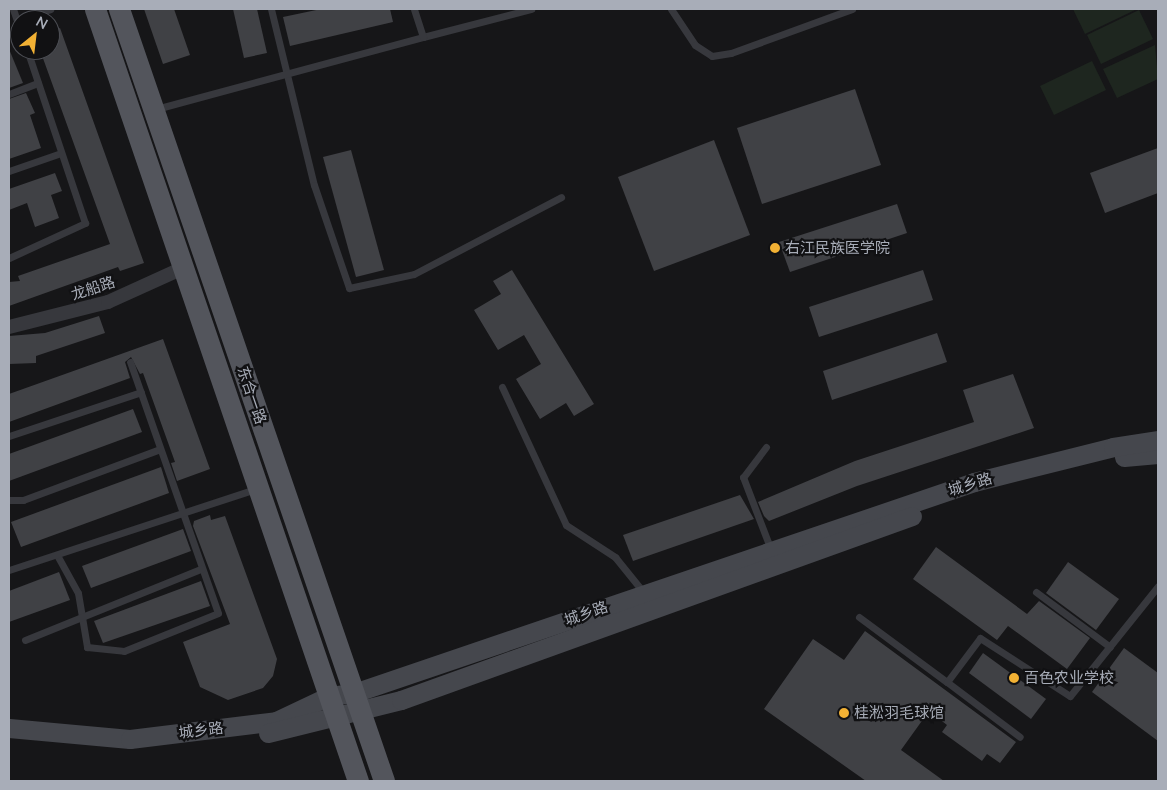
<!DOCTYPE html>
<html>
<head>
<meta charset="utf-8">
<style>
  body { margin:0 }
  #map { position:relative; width:1167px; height:790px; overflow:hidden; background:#161618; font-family:Lato,"Noto Sans SC",sans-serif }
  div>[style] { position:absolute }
  .green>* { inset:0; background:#1e261f }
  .building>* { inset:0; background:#404145 }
  .lane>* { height:7px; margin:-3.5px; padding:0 3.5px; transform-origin:3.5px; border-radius:3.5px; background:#37383d }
  .street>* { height:14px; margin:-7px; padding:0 7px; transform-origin:7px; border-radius:7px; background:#37383d }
  .secondary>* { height:19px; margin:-9.5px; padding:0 9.5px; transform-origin:9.5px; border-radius:9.5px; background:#45474d }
  .primary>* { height:21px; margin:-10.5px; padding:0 10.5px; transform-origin:10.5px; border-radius:10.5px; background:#53555c }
  .dots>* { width:14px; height:14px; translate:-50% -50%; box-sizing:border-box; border:2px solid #111113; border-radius:50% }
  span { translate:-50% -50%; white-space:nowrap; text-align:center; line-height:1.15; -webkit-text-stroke:4.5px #111113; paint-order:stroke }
  .poi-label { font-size:15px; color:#a8adb8 }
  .left { translate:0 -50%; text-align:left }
  .street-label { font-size:15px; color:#a8adb8 }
  .frame { position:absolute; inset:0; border:10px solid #a8adb8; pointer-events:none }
  .north { position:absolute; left:10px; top:10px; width:50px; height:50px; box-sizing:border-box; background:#111113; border:1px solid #4d4f55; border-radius:50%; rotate:29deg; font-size:14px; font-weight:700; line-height:20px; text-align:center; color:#a8adb8 }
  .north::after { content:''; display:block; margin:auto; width:18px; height:22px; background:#f2b134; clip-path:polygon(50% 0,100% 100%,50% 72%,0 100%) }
</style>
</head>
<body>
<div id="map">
  <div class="green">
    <div style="clip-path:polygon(1073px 9px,1137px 9px,1085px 34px)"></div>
    <div style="clip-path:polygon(1139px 10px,1153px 39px,1101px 64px,1087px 35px)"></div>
    <div style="clip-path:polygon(1155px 45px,1158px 79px,1117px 98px,1103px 69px)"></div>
    <div style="clip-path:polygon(1092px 61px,1106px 90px,1054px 115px,1040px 86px)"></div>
  </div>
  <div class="building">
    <div style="clip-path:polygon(144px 9px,174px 9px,190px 55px,163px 64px)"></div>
    <div style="clip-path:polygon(233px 9px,257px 9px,267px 53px,244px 58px)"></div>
    <div style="clip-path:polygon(321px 9px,390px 9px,393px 22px,290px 46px,283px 17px)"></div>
    <div style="clip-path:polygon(60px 28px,144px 263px,120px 271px,118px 267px,9px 306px,9px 282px,20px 281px,18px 276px,110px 244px,40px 50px,50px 50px,50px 32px)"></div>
    <div style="clip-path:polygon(9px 49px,23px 83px,9px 88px)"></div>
    <div style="clip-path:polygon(855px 89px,881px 165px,762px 204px,737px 128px)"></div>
    <div style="clip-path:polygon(26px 93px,35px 113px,30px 115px,41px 148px,9px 159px,9px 99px)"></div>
    <div style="clip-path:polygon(714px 140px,750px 235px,654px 271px,618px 177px)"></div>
    <div style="clip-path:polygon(1158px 148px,1158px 193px,1105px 213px,1090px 173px)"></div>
    <div style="clip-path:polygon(351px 150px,384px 270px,356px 277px,323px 157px)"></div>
    <div style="clip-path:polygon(55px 173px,62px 191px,51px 195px,59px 218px,35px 227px,27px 203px,9px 210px,9px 189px)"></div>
    <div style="clip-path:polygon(897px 204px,907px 233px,790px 272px,779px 242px)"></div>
    <div style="clip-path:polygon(512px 270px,594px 404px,574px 416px,566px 403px,540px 419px,516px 379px,541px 364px,524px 335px,498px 350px,474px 310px,501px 294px,493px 281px)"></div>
    <div style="clip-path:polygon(923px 270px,933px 300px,819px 337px,809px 307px)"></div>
    <div style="clip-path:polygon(99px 316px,105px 333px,36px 356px,36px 363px,9px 364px,9px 336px,45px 333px)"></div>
    <div style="clip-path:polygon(937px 333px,947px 362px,832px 400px,823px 371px)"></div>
    <div style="clip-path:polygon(163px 339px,210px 469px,177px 481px,171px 463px,175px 462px,143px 373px,140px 374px,131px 357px,125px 362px,130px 378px,9px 422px,9px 394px)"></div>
    <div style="clip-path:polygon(1013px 374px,1034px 428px,857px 486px,769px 521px,764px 516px,758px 502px,855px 461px,974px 422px,963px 390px)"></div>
    <div style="clip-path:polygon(133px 409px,142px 432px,9px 481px,9px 454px)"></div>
    <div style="clip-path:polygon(161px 467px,169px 493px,21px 547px,11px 522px)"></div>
    <div style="clip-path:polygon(740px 495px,754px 519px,633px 561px,623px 535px)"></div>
    <div style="clip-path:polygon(210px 515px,211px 520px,225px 516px,277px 659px,273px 676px,263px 688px,228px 700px,200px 687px,183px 642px,230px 624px,193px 526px,194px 521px)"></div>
    <div style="clip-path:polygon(183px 529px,191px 551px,91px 588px,82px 566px)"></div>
    <div style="clip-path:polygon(936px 547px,1027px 614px,1039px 601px,1090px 638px,1067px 669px,1008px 626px,997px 640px,913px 579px)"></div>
    <div style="clip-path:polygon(1068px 562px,1119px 599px,1096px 630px,1046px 593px)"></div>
    <div style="clip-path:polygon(59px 572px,70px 600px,9px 622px,9px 591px)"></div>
    <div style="clip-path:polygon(201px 581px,210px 606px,103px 643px,94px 621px)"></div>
    <div style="clip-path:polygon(865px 631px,1016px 742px,1000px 763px,987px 754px,982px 761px,942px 732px,947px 725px,929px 711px,901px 750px,944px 781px,866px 781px,764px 709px,813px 639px,844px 660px)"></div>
    <div style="clip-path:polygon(1124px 648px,1158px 673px,1158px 741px,1092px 692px)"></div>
    <div style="clip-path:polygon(983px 653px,1046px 699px,1031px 719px,969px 673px)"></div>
  </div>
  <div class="lane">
    <div style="left:13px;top:9px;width:21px;rotate:71deg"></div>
    <div style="left:271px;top:9px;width:181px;rotate:76.3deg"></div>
    <div style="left:314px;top:185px;width:109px;rotate:71.2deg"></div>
    <div style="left:349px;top:288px;width:66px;rotate:-12.2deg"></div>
    <div style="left:414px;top:274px;width:166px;rotate:-27.6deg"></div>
    <div style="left:671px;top:9px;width:43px;rotate:56.3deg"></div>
    <div style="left:695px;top:45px;width:20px;rotate:33deg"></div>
    <div style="left:712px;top:56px;width:19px;rotate:-9deg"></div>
    <div style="left:731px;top:53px;width:129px;rotate:-20deg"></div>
    <div style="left:17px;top:20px;width:35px;rotate:-18deg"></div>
    <div style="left:423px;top:37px;width:112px;rotate:-14.5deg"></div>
    <div style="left:9px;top:94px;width:31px;rotate:-21deg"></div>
    <div style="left:156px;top:109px;width:277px;rotate:-15.1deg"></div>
    <div style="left:423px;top:37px;width:29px;rotate:-108deg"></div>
    <div style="left:9px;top:171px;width:55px;rotate:-19.1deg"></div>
    <div style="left:9px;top:258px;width:84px;rotate:-24.7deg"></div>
    <div style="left:85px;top:223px;width:182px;rotate:-108.5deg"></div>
    <div style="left:502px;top:387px;width:152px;rotate:65.1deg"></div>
    <div style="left:566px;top:525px;width:59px;rotate:33.1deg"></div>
    <div style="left:615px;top:557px;width:46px;rotate:51.1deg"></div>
    <div style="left:9px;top:436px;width:139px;rotate:-18.4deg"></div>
    <div style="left:766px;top:447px;width:38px;rotate:127deg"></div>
    <div style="left:743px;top:477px;width:78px;rotate:69deg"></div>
    <div style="left:9px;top:500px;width:14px"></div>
    <div style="left:23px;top:500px;width:146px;rotate:-20.4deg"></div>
    <div style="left:57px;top:555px;width:43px;rotate:61.1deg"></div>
    <div style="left:78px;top:593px;width:55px;rotate:80.5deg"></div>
    <div style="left:87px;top:647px;width:37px;rotate:6deg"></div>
    <div style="left:124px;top:651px;width:101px;rotate:-22deg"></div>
    <div style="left:218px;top:613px;width:266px;rotate:-109.3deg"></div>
    <div style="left:9px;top:570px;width:259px;rotate:-18.2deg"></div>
    <div style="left:1036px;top:592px;width:92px;rotate:36.6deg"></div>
    <div style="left:859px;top:617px;width:109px;rotate:36.5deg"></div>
    <div style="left:947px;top:682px;width:55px;rotate:-53.1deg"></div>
    <div style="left:980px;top:638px;width:107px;rotate:32.8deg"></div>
    <div style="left:1070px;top:696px;width:141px;rotate:-51.3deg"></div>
    <div style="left:25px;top:640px;width:190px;rotate:-22deg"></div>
    <div style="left:947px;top:682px;width:91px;rotate:37deg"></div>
  </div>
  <div class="street">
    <div style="left:9px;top:327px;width:102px;rotate:-14.2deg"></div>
    <div style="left:108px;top:302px;width:82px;rotate:-24.4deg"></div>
  </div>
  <div class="secondary">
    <div style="left:1124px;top:457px;width:34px;rotate:-5deg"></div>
    <div style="left:9px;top:728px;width:121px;rotate:5.2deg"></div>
    <div style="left:130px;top:739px;width:147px;rotate:-7deg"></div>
    <div style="left:276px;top:721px;width:59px;rotate:-25.3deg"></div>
    <div style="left:329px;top:696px;width:25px;rotate:-7deg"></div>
    <div style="left:354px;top:693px;width:655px;rotate:-18.79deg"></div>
    <div style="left:974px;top:482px;width:143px;rotate:-14.1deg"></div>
    <div style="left:1113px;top:447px;width:46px;rotate:-8.8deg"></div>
    <div style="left:268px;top:733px;width:137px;rotate:-13.9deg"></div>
    <div style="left:401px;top:700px;width:543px;rotate:-19.8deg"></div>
  </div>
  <div class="primary">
    <div style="left:95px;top:9px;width:816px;rotate:71.19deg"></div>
    <div style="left:119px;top:9px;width:816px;rotate:71.05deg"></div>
  </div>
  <div class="dots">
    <div style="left:775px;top:248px;background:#f2b134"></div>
    <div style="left:1014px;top:678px;background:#f2b134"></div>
    <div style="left:844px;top:713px;background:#f2b134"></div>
  </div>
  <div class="poi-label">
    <span class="left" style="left:785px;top:248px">右江民族医学院</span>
    <span class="left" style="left:1024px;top:678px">百色农业学校</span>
    <span class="left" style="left:854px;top:713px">桂淞羽毛球馆</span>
  </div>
  <div class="street-label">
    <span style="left:93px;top:288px;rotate:-18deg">龙船路</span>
    <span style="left:252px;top:395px;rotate:71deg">东合一路</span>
    <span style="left:970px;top:484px;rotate:-17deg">城乡路</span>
    <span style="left:586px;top:613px;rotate:-19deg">城乡路</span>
    <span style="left:201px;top:730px;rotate:-7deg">城乡路</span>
  </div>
  <div class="frame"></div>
  <div class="north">N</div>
</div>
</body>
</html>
